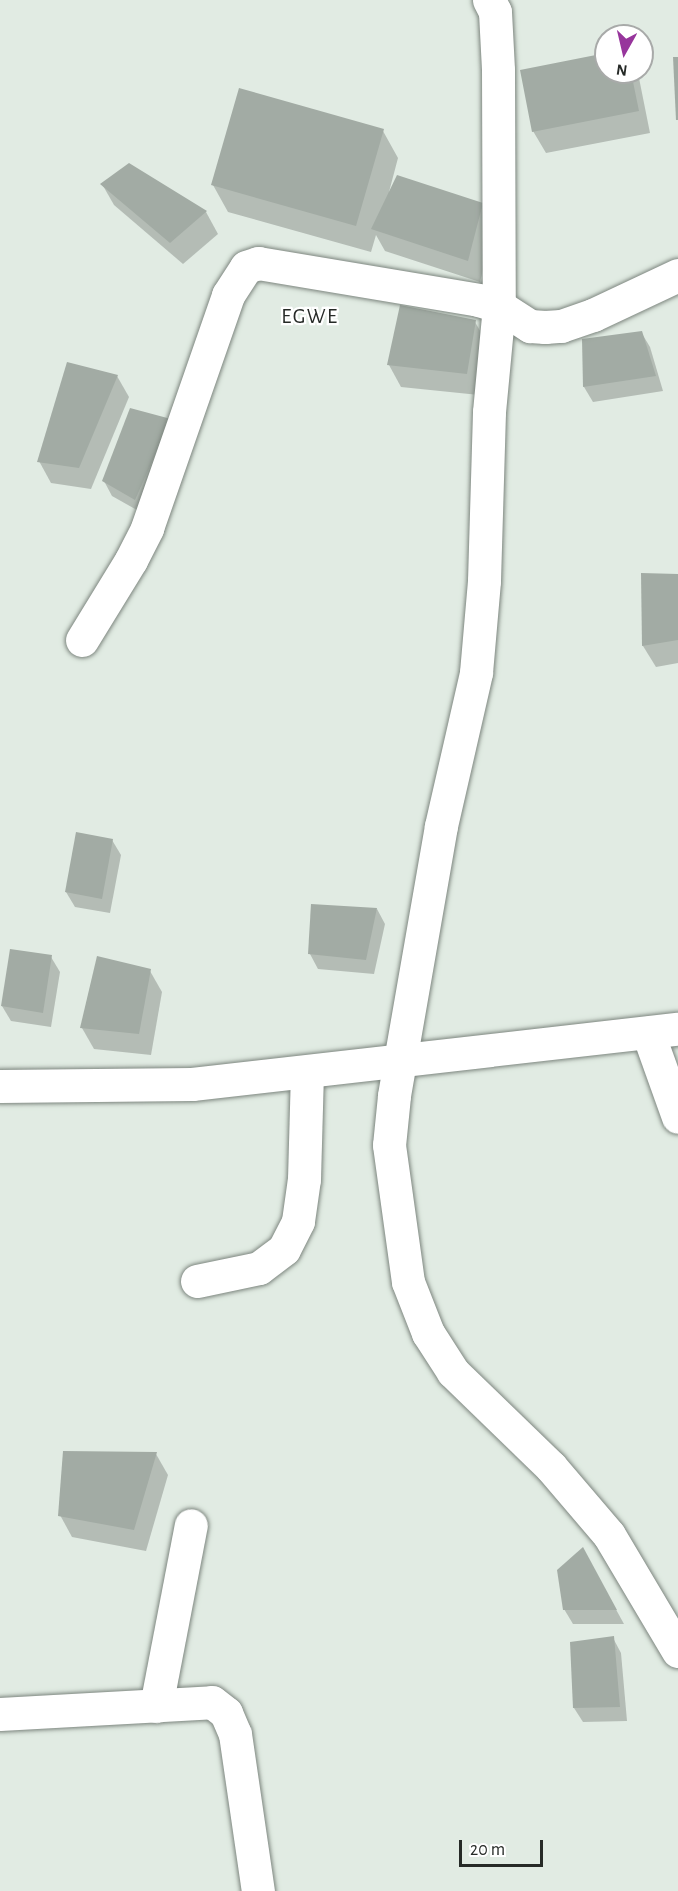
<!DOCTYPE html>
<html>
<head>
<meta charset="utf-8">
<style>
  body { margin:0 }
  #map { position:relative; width:678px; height:1891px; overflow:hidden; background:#e1ebe3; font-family:"Alegreya Sans",sans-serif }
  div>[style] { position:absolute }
  .shadow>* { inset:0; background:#0003 }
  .building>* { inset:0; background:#a2aba4 }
  .roads { filter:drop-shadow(0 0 2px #7d867f) drop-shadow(0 0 2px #7d867f) }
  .minor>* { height:33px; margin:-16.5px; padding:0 16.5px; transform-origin:16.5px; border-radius:16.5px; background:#fff }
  span { translate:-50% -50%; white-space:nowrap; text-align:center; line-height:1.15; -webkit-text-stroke:4.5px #fff; paint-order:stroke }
  .quarter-label { font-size:21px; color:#262a27; letter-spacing:1.5px }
  .north { position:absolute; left:594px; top:24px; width:60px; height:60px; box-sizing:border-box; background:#fff; border:2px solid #a8aaa9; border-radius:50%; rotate:188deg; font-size:16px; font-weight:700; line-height:24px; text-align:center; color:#262a27 }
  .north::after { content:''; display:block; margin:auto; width:21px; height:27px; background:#97359c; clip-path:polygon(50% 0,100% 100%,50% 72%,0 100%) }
  .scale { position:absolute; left:459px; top:1840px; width:84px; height:27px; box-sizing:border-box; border:3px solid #262a27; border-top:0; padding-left:8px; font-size:18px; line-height:21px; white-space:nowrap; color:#262a27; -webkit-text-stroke:4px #fff; paint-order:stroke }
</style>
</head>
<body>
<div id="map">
  <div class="shadow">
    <div style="clip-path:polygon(606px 55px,606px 72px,638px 73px,650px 133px,546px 153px,533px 131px)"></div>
    <div style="clip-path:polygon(383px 131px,398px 158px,389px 192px,482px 204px,494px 226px,480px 282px,385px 251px,376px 235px,371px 252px,228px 212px,213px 185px)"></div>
    <div style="clip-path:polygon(129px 165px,206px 212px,218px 234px,183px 264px,114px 205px,102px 184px)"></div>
    <div style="clip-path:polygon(401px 307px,475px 322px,487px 343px,479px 395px,401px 387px,389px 365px)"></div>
    <div style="clip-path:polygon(641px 332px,650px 347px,663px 391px,593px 402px,584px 387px,584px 340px)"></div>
    <div style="clip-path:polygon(117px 376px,129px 397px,91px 489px,51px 483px,39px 461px)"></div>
    <div style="clip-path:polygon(178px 435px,144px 514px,112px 496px,104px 481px)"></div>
    <div style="clip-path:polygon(642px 575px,678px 575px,678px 663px,656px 667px,643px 646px)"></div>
    <div style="clip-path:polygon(112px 840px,121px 855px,110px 913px,75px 907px,66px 892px)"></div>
    <div style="clip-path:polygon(377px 909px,385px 924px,374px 974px,318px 969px,310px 954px)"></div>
    <div style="clip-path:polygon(51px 957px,60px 972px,51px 1027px,11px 1021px,2px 1006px)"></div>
    <div style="clip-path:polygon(150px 971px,162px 992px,151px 1055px,94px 1049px,82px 1028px)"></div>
    <div style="clip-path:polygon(156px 1454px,168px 1475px,146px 1551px,72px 1537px,60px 1515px)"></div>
    <div style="clip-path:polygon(591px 1564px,624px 1624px,573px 1624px,564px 1609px)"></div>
    <div style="clip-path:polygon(613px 1638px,621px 1653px,627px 1721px,583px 1722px,574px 1708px)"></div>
  </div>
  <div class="building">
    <div style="clip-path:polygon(606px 53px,606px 72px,631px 72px,639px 111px,532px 132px,520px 70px)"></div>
    <div style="clip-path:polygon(673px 57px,678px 57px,678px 120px,676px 120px)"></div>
    <div style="clip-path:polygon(239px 88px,384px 129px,356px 226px,211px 185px)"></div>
    <div style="clip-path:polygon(129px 163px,207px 211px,170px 243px,100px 184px)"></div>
    <div style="clip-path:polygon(397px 175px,483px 203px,468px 261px,371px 229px)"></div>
    <div style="clip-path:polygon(400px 305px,476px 320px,467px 374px,387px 365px)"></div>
    <div style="clip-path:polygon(642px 331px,656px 376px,583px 387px,582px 339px)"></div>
    <div style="clip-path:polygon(67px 362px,118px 375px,79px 468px,37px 462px)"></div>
    <div style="clip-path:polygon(130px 408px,171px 419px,135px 500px,102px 481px)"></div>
    <div style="clip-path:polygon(641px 573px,678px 574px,678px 640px,642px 646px)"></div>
    <div style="clip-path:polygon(76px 832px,113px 839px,102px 899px,65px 892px)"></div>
    <div style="clip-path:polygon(311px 904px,377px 908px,366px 960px,308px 954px)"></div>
    <div style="clip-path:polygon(10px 949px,52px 955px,43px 1013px,1px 1006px)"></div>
    <div style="clip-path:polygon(97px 956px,151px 969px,139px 1034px,80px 1028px)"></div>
    <div style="clip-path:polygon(63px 1451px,157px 1452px,134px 1530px,58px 1516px)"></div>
    <div style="clip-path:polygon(583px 1547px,617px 1610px,563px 1610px,557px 1570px)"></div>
    <div style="clip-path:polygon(614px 1636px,620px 1707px,573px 1708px,570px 1642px)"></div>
  </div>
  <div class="roads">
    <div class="minor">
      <div style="left:489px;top:0;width:13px;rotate:63deg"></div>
      <div style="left:495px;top:12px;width:58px;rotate:87deg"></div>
      <div style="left:498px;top:70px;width:236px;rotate:89.8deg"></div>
      <div style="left:499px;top:306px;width:106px;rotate:95.4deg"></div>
      <div style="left:489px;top:412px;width:169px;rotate:91.7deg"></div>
      <div style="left:484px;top:581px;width:92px;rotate:95deg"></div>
      <div style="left:476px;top:673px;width:157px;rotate:102.9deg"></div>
      <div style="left:441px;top:826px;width:274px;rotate:99.9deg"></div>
      <div style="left:394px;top:1096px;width:49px;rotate:95.8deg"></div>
      <div style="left:389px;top:1145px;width:138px;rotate:82.1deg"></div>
      <div style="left:408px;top:1282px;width:55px;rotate:68.6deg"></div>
      <div style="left:428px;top:1333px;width:46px;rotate:57.3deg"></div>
      <div style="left:453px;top:1372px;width:136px;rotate:44.1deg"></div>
      <div style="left:551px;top:1467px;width:89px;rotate:49.5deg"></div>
      <div style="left:609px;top:1535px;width:135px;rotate:59.3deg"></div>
      <div style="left:82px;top:640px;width:94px;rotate:-58.5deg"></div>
      <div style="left:131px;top:560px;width:36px;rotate:-63deg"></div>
      <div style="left:147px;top:528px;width:247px;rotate:-70.8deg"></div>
      <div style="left:228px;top:295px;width:33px;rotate:-57deg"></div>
      <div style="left:246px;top:267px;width:13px;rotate:-18deg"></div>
      <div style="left:258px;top:263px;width:223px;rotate:9.5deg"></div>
      <div style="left:478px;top:300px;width:22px;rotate:16deg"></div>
      <div style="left:499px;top:306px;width:37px;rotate:33deg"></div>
      <div style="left:530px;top:326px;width:15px;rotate:4deg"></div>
      <div style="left:545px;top:327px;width:16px;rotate:-4deg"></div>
      <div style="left:561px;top:326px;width:34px;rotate:-19deg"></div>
      <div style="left:593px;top:315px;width:94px;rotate:-25.2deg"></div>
      <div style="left:648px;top:1033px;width:89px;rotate:70.3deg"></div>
      <div style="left:0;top:1086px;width:192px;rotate:-0.6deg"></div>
      <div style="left:192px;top:1084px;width:489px;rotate:-6.5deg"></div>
      <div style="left:197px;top:1281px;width:63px;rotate:-11.8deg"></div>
      <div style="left:259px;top:1268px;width:31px;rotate:-37deg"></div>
      <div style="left:284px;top:1249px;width:31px;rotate:-63deg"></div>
      <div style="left:298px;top:1221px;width:42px;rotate:-81.9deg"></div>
      <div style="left:304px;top:1179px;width:107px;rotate:-88.4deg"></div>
      <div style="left:156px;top:1706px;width:184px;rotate:-79.1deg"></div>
      <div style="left:0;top:1714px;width:212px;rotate:-3.2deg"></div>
      <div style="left:212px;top:1702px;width:18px;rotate:38deg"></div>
      <div style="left:226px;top:1713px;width:23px;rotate:67deg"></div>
      <div style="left:235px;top:1734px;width:159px;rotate:81.7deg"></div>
    </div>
  </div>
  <div class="quarter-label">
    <span style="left:310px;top:317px">EGWE</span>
  </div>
  <div class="north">N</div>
  <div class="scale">20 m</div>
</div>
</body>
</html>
